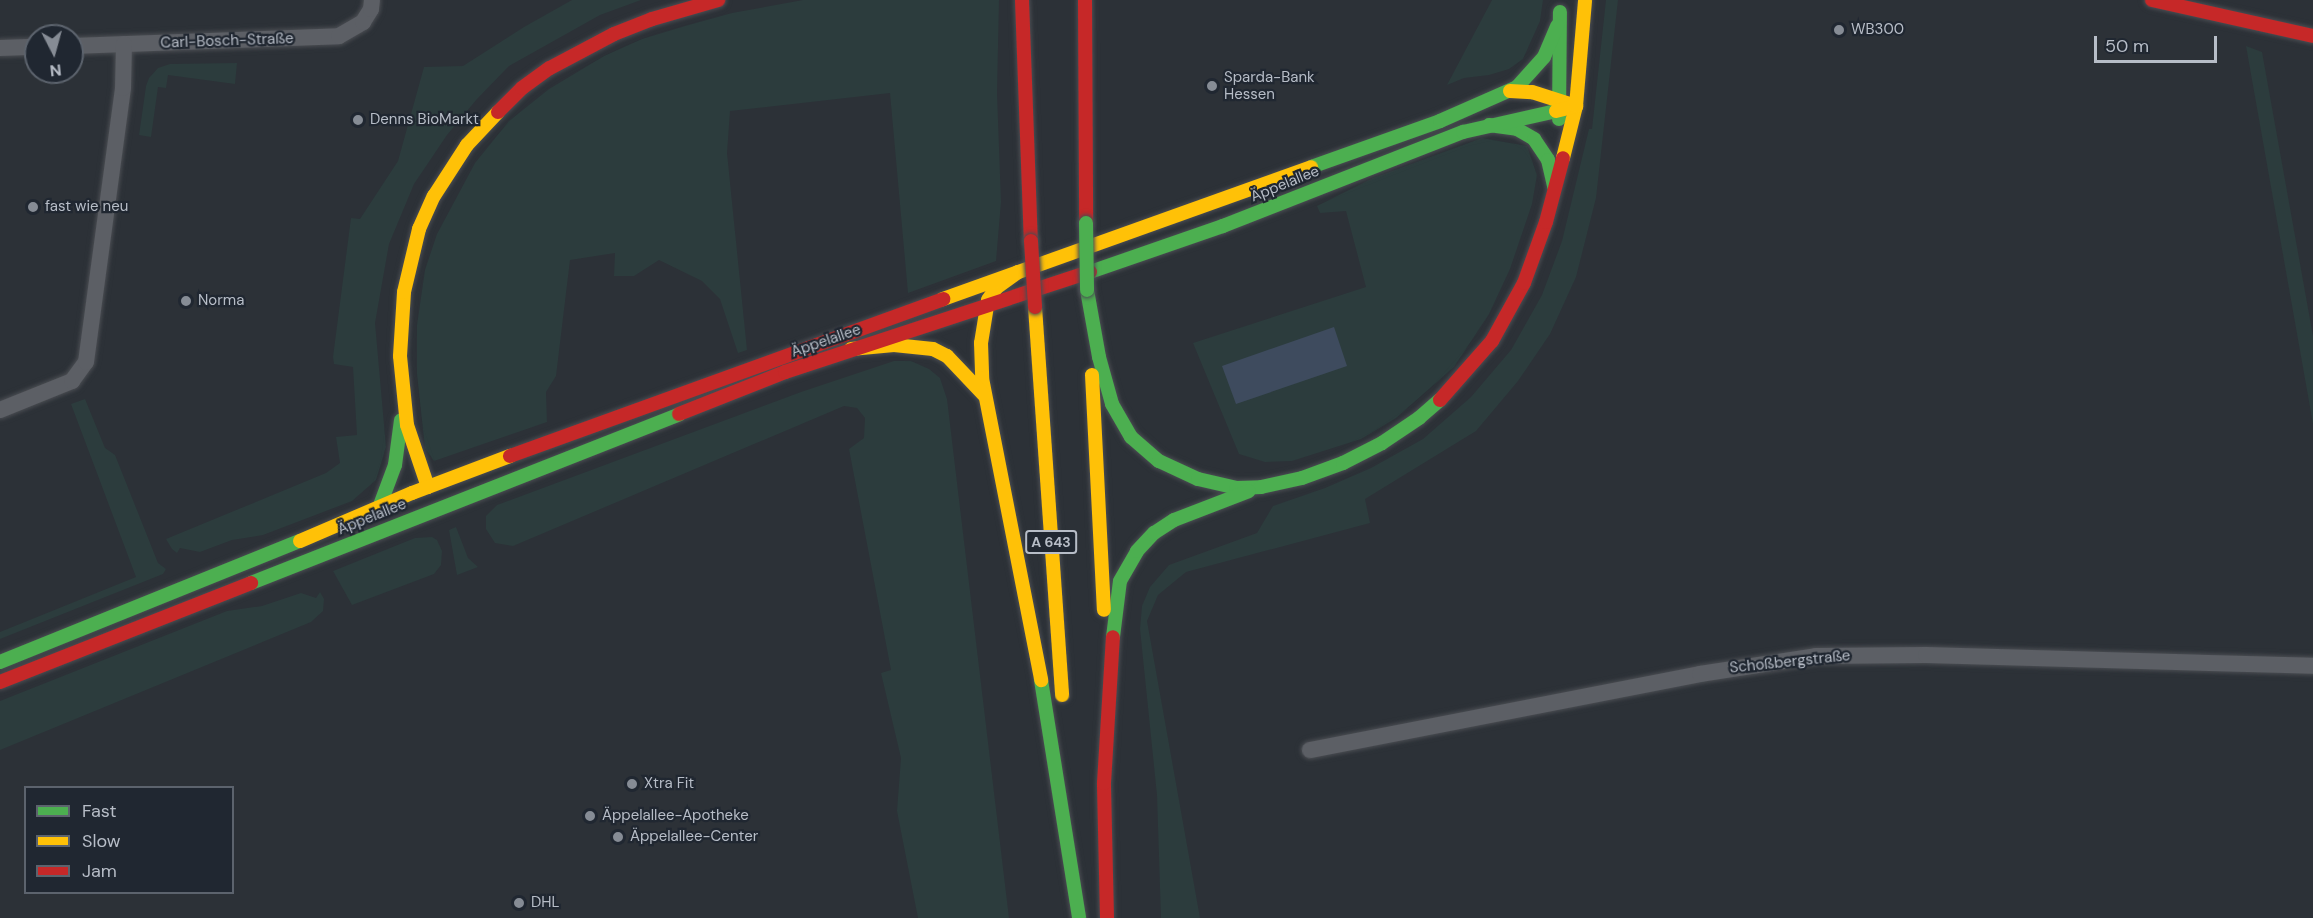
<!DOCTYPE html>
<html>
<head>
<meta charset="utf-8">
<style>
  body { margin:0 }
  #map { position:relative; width:2313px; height:918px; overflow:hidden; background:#2c3137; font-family:"DM Sans",sans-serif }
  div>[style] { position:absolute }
  .green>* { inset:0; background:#2c3c3d }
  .water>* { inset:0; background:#3e4b5e }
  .roads { filter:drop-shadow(0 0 2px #4a4d52) drop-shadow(0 0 2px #4a4d52) }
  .street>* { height:16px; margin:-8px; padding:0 8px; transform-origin:8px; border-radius:8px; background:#5c5f65 }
  .fast>* { height:14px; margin:-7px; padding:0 7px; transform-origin:7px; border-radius:7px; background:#4caf50 }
  .slow>* { height:14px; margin:-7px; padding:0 7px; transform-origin:7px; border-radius:7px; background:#ffc107 }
  .jam>* { height:14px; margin:-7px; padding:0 7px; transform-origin:7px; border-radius:7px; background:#c62828 }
  .bridges { filter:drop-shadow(0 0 2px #494d53) drop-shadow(0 0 2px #494d53) }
  .fast-bridge>* { height:14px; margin:-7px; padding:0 7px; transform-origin:7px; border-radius:7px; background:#4caf50 }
  .jam-bridge>* { height:14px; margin:-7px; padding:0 7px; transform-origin:7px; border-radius:7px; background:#c62828 }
  .dots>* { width:16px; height:16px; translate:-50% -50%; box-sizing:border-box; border:3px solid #202731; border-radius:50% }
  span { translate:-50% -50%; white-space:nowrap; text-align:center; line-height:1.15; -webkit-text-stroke:4.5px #202731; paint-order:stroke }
  .shield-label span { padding:2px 4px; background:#202731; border:2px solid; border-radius:4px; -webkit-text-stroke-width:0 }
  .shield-label { font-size:14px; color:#b7bdc7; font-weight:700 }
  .poi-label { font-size:15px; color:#b7bdc7 }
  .left { translate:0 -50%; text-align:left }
  .street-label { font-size:15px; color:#b7bdc7 }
  .legend { position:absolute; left:24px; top:786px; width:210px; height:108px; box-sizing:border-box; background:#202731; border:2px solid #5c636d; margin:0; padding:8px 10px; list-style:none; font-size:18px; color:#b7bdc7 }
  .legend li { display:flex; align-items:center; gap:12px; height:30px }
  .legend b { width:30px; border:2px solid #5c636d }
  .north { position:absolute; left:24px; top:24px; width:60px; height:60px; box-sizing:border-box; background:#202731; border:2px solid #5c636d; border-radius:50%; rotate:174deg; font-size:16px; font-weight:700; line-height:24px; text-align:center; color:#b7bdc7 }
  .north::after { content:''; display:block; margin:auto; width:21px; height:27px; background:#868c95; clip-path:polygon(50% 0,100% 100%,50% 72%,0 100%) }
  .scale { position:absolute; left:2094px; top:36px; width:123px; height:27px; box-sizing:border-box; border:3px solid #b7bdc7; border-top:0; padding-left:8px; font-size:18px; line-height:21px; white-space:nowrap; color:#b7bdc7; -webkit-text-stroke:4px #202731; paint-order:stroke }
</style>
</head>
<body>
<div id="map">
  <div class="green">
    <div style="clip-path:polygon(572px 0,641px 0,600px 15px,509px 66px,477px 99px,447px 135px,414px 184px,389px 244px,375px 323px,386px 447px,376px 480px,352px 501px,263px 535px,232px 540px,200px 552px,180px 548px,177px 553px,172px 549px,166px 539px,326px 473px,340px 463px,336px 437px,357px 435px,353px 367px,334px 364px,333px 357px,351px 218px,360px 219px,398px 161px,424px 67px,463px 66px,524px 27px)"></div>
    <div style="clip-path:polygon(803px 0,999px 0,997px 93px,1001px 202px,996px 261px,908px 293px,890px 93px,730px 111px,727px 153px,747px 350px,738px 353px,720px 299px,702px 281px,659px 260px,634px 276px,614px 276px,615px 253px,570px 260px,556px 376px,546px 392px,547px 422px,434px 461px,425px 448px,417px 374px,417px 325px,425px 270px,437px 234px,475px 163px,509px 121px,549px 89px,604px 56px,642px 39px,685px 26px,732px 13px)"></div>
    <div style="clip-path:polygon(1492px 0,1543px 0,1540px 21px,1523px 59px,1509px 69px,1489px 75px,1464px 78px,1447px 85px)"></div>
    <div style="clip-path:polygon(1606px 0,1618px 0,1596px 198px,1576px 277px,1550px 334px,1518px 381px,1476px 431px,1365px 499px,1370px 523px,1186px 572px,1158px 595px,1147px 621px,1200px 918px,1161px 918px,1157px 795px,1140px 629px,1142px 606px,1150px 587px,1169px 565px,1257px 533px,1273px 506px,1325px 488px,1371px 468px,1423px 439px,1471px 397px,1511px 350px,1542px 295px,1562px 241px,1589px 129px,1592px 129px)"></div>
    <div style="clip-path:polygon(2246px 46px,2262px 52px,2313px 336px,2313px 424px)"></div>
    <div style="clip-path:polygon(237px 63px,235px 84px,168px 75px,166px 88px,158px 87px,151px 137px,139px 135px,146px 86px,149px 78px,158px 68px,170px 64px)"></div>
    <div style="clip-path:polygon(1482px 138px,1527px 146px,1537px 175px,1532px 204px,1510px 269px,1489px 314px,1454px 367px,1396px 418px,1361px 439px,1292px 461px,1265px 462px,1239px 454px,1193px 343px,1366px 287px,1346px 211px,1320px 213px,1317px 206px,1373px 178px)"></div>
    <div style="clip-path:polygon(894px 361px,911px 361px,929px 369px,940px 378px,947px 399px,1009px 918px,918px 918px,897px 811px,901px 758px,881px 673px,891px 670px,849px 449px,864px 438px,865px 418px,857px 408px,844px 406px,513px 546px,495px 543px,486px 529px,486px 516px,497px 505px,801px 392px)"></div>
    <div style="clip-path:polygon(85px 399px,105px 448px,115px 455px,158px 563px,166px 569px,163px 574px,0 639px,0 632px,136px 577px,71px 404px)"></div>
    <div style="clip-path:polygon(456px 527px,468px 558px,478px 567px,457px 575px,449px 530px)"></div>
    <div style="clip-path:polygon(432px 537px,437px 540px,442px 551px,441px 565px,434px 574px,352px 605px,333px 571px,415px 538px)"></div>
    <div style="clip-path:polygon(320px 592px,324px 599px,323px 611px,311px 622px,0 750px,0 701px,227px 611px,262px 606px,301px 593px,316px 598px)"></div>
  </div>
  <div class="water">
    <div style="clip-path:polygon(1334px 327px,1347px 366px,1236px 404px,1222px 366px)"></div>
  </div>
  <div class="roads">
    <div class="street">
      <div style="left:72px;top:46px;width:267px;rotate:-2.1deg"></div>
      <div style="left:339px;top:36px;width:28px;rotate:-30deg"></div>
      <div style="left:363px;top:22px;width:15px;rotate:-58deg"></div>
      <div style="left:371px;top:9px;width:9px;rotate:-84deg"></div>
      <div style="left:0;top:48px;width:36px;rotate:-2deg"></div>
      <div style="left:0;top:410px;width:78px;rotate:-21.9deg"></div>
      <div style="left:72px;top:381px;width:24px;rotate:-54deg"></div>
      <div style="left:86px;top:362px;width:276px;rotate:-82.3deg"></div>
      <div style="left:123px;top:88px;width:44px;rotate:-88.7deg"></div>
      <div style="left:1310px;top:750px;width:397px;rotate:-11deg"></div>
      <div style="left:1700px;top:674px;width:117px;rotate:-8.8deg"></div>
      <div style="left:1816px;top:656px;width:110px;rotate:-0.5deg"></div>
      <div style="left:1926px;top:655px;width:387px;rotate:1.6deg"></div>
    </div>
    <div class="fast">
      <div style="left:1559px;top:119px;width:107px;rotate:-89.5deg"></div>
      <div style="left:1489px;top:125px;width:28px;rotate:8deg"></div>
      <div style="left:1517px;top:129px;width:20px;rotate:30deg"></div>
      <div style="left:1534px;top:139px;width:25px;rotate:56deg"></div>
      <div style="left:1548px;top:160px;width:28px;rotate:77deg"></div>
      <div style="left:1311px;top:167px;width:137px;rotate:-19.6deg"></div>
      <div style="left:1440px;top:121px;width:84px;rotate:-23.8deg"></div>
      <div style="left:1517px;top:87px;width:40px;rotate:-48deg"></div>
      <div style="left:1544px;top:57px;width:34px;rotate:-67deg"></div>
      <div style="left:1090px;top:272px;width:141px;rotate:-19.1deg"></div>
      <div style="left:1223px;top:226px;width:258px;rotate:-21.4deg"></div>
      <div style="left:1463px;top:132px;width:95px;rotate:-12.7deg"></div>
      <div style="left:1087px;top:290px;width:68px;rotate:79.8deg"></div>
      <div style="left:1099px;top:357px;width:49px;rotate:74.5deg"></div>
      <div style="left:1112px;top:404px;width:38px;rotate:60deg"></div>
      <div style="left:1131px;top:437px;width:37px;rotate:41deg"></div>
      <div style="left:1159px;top:461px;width:43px;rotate:24.8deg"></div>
      <div style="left:1198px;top:479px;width:39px;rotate:13deg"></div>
      <div style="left:1236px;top:488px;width:25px;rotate:-2deg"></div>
      <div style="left:1261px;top:487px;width:42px;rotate:-12.4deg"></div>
      <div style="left:1302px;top:478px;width:44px;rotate:-20.1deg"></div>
      <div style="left:1343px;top:463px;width:44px;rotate:-27.1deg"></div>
      <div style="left:1382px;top:443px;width:45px;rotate:-34deg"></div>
      <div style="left:1419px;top:418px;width:28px;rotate:-41deg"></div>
      <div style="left:379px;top:508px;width:46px;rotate:-69.6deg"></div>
      <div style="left:395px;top:465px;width:45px;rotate:-82.4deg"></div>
      <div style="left:251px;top:583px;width:460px;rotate:-21.5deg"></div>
      <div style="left:1113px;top:637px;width:56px;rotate:-82.9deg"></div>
      <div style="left:1120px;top:581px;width:34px;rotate:-60deg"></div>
      <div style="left:1137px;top:551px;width:25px;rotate:-47deg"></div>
      <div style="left:1154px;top:533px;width:24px;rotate:-33deg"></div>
      <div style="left:1174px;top:520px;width:80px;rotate:-21.1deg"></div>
      <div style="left:0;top:662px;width:323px;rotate:-22deg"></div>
      <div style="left:1041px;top:680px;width:241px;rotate:80.9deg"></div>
    </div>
    <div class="slow">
      <div style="left:1510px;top:91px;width:22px;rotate:3deg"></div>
      <div style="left:1532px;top:92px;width:46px;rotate:17.7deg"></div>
      <div style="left:1576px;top:106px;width:54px;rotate:104deg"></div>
      <div style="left:1556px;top:111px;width:21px;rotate:-14deg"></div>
      <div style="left:1576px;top:106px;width:106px;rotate:-85.1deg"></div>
      <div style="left:1018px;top:272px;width:27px;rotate:144deg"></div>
      <div style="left:996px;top:288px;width:14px;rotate:124deg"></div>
      <div style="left:988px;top:300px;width:44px;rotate:99.2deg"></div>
      <div style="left:981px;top:343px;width:35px;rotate:88deg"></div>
      <div style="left:982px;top:378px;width:308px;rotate:78.9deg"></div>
      <div style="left:943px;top:299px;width:391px;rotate:-19.7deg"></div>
      <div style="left:1035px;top:307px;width:389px;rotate:86deg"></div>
      <div style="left:851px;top:349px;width:43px;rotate:-5.3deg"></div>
      <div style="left:894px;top:345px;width:39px;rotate:6deg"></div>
      <div style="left:933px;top:349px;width:16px;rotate:27deg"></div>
      <div style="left:947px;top:356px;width:54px;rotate:46.5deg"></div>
      <div style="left:1092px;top:375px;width:235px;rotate:87.1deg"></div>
      <div style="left:428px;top:487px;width:65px;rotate:-108.7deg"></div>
      <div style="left:407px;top:425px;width:69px;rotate:-95.8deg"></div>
      <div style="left:400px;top:356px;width:64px;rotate:-86.4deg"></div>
      <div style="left:404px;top:292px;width:65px;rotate:-76.6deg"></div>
      <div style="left:419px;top:229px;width:36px;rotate:-66deg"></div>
      <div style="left:434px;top:196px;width:61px;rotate:-57.1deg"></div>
      <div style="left:467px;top:145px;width:45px;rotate:-46.8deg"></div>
      <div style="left:300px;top:541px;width:122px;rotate:-23.2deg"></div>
      <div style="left:412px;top:493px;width:105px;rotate:-20.7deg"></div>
    </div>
    <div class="jam">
      <div style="left:1022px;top:0;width:241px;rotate:87.9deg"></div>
      <div style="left:1085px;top:0;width:223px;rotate:89.7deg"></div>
      <div style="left:2152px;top:0;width:165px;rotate:12.6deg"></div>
      <div style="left:498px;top:112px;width:34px;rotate:-45deg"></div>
      <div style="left:522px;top:88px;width:34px;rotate:-36deg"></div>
      <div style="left:550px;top:68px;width:72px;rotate:-28deg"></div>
      <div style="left:614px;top:34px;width:41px;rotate:-21.5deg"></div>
      <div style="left:652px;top:19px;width:69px;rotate:-16.1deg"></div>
      <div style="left:1440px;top:400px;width:79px;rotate:-48.6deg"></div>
      <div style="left:1492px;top:341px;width:66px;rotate:-61.1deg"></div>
      <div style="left:1524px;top:283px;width:65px;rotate:-70.2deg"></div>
      <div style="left:1546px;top:222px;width:66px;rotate:-75.1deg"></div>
      <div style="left:679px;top:414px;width:114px;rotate:-21.6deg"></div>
      <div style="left:785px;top:372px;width:321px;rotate:-18.2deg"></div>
      <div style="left:510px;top:456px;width:461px;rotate:-19.9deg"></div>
      <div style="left:0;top:682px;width:270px;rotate:-21.5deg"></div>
      <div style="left:1107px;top:918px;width:135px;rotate:-91.3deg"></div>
      <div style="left:1104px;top:783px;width:146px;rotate:-86.5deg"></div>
    </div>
  </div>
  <div class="bridges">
    <div class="fast-bridge">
      <div style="left:1086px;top:223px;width:67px;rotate:89.1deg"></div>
    </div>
    <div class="jam-bridge">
      <div style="left:1031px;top:241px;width:66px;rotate:86.5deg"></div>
    </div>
  </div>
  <div class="dots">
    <div style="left:1839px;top:30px;background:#868c95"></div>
    <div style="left:1212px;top:86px;background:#868c95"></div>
    <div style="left:358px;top:120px;background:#868c95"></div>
    <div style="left:33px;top:207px;background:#868c95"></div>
    <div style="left:186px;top:301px;background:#868c95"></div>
    <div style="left:632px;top:784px;background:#868c95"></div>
    <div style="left:590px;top:816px;background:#868c95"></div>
    <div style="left:618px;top:837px;background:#868c95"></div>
    <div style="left:519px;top:903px;background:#868c95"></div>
  </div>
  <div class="shield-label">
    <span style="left:1051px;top:542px">A 643</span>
  </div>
  <div class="poi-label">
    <span class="left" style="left:1851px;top:30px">WB300</span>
    <span class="left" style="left:1224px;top:86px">Sparda-Bank<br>Hessen</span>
    <span class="left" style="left:370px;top:120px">Denns BioMarkt</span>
    <span class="left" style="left:45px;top:207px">fast wie neu</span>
    <span class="left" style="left:198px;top:301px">Norma</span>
    <span class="left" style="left:644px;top:784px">Xtra Fit</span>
    <span class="left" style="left:602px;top:816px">Äppelallee-Apotheke</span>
    <span class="left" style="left:630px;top:837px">Äppelallee-Center</span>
    <span class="left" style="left:531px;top:903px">DHL</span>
  </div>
  <div class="street-label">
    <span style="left:227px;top:41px;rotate:-2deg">Carl-Bosch-Straße</span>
    <span style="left:1285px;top:184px;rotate:-22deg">Äppelallee</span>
    <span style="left:826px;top:341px;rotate:-19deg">Äppelallee</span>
    <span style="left:372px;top:517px;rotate:-22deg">Äppelallee</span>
    <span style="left:1790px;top:662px;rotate:-6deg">Schoßbergstraße</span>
  </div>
  <ul class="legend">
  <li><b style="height:8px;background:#4caf50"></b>Fast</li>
  <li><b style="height:8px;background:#ffc107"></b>Slow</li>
  <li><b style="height:8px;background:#c62828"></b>Jam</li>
  </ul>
  <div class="north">N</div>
  <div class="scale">50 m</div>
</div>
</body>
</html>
